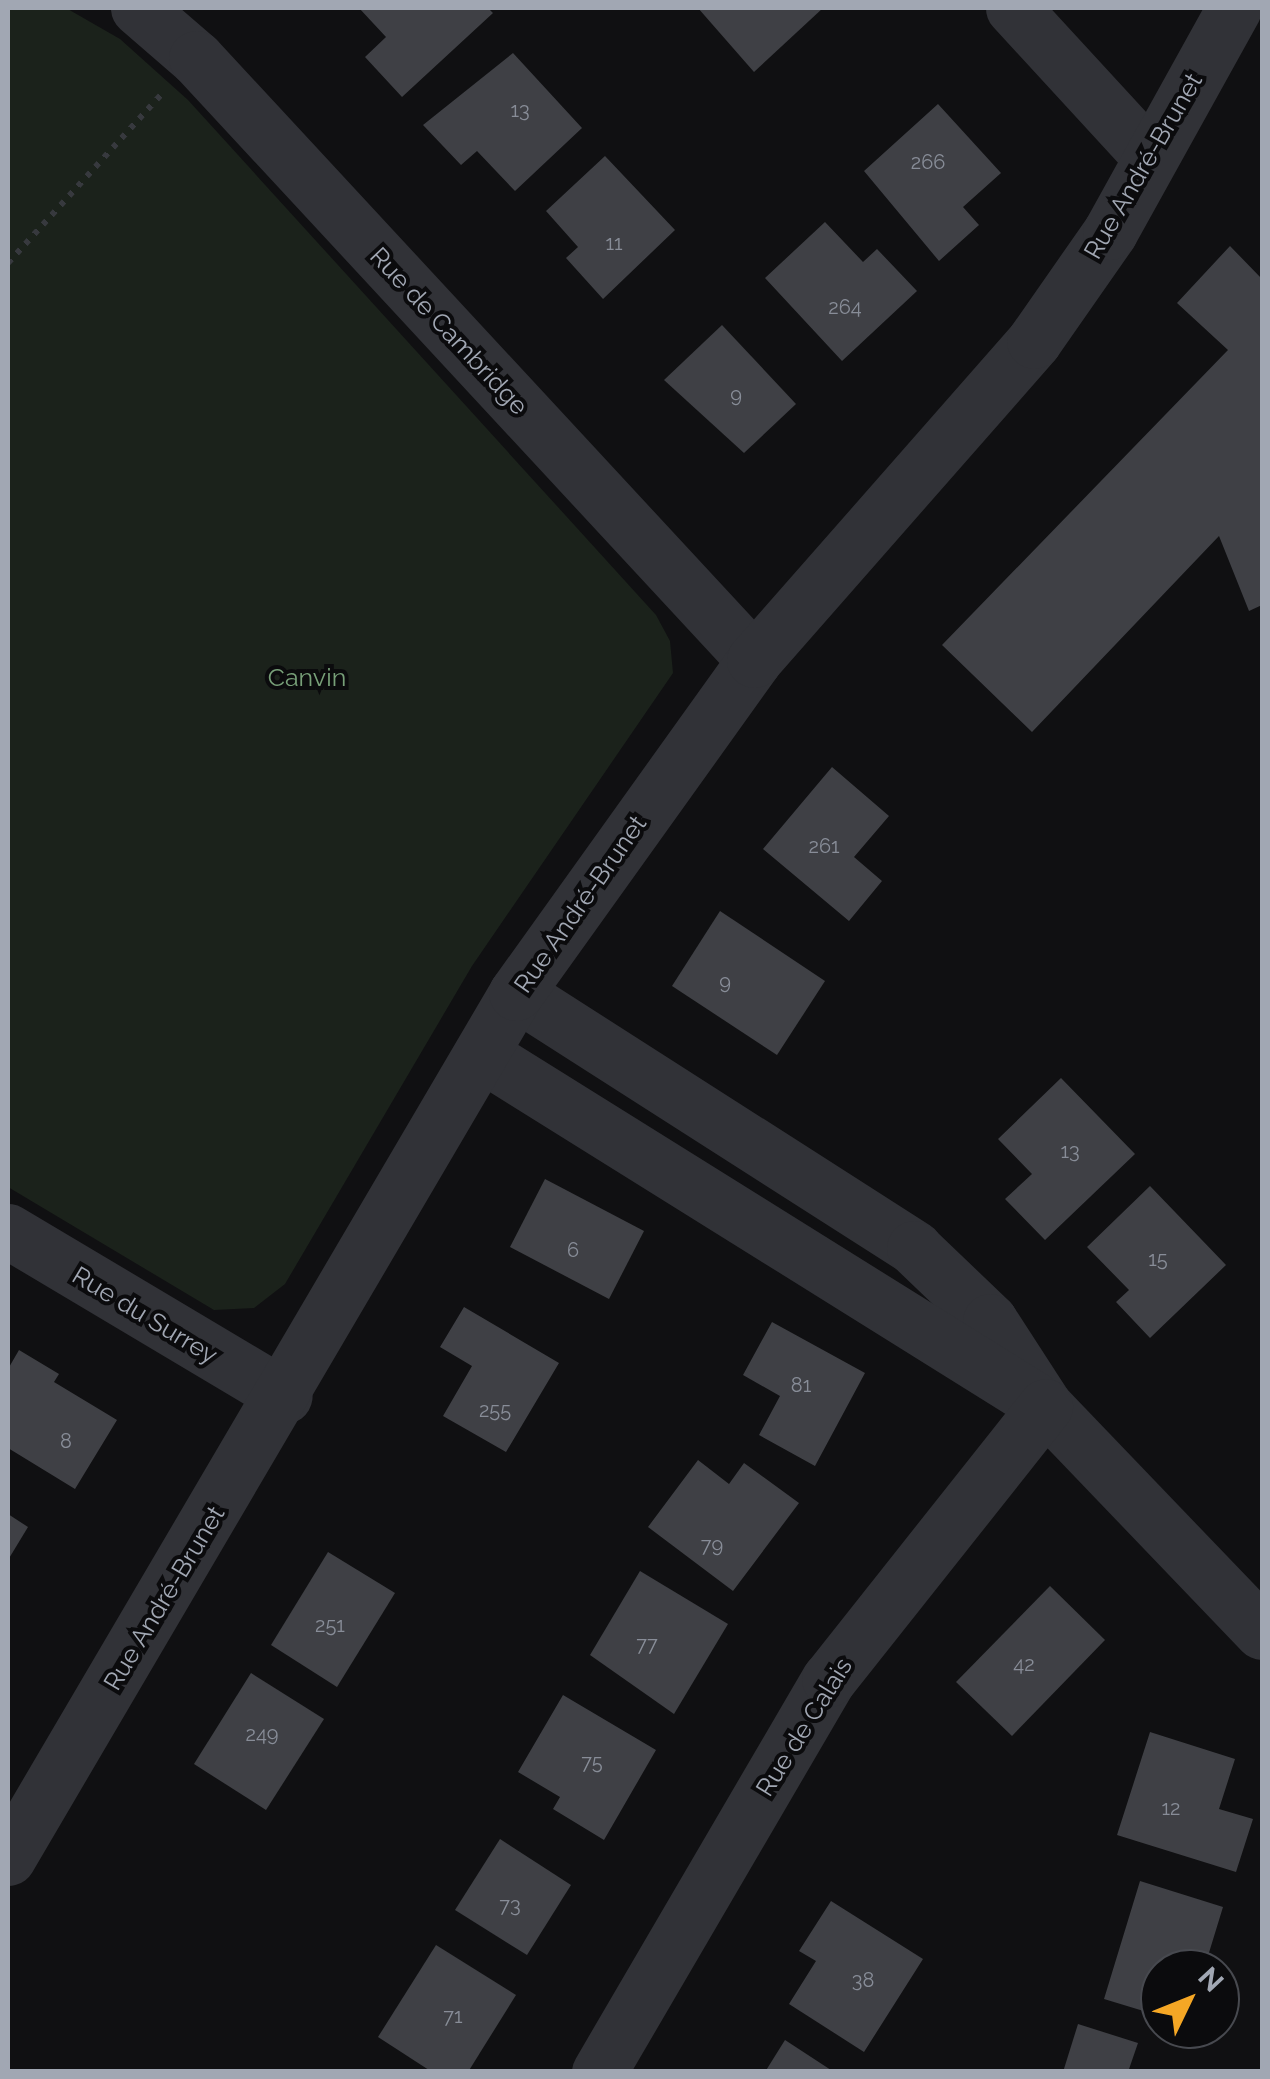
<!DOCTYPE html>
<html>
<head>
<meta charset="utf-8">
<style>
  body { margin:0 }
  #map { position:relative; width:1270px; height:2079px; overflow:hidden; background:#101012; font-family:Raleway,sans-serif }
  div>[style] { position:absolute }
  .green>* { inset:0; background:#1b221b }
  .building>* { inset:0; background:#3f4045 }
  .path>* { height:6px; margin-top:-3px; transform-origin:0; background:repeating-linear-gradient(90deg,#37393e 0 5px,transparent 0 13px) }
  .minor>* { height:55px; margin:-27.5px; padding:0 27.5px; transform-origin:27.5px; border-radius:27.5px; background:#313237 }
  span { translate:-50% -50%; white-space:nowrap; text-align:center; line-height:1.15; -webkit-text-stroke:8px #0b0b0d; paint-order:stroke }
  .number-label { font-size:20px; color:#888d98 }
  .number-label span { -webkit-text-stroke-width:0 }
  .street-label { font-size:25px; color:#a1a7b3 }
  .park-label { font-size:25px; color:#779f78 }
  .frame { position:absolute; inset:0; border:10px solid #a1a7b3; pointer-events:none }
  .north { position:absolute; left:1140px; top:1949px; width:100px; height:100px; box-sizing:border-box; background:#0b0b0d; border:2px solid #47494f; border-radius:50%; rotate:47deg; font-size:28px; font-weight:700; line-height:40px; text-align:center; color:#a1a7b3 }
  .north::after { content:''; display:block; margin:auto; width:35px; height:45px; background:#f5a725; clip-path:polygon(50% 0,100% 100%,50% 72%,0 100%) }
</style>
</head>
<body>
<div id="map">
  <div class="green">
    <div style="clip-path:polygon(8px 8px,66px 8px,120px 39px,188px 100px,656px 615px,670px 641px,673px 673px,472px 966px,285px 1284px,254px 1308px,214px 1310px,8px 1187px)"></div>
  </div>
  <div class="building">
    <div style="clip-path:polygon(359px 8px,488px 8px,493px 13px,402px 97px,365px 57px,386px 37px)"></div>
    <div style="clip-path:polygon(698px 8px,823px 8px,754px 72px)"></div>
    <div style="clip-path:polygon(513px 53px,582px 128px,515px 191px,477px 151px,461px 165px,423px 125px)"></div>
    <div style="clip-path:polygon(938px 104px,1001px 173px,963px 207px,979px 225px,939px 261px,864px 171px)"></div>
    <div style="clip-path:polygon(605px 156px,675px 230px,603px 299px,566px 258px,578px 247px,546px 211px)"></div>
    <div style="clip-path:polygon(825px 222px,863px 262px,877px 249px,917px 291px,842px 361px,765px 278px)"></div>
    <div style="clip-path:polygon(1230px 246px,1262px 279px,1262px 605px,1249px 611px,1219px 536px,1032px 732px,942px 645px,1228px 350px,1177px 303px)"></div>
    <div style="clip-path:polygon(722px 325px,796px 404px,744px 453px,664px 380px)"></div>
    <div style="clip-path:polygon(832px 767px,889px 816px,854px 857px,882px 881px,849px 921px,763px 849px)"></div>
    <div style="clip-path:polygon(720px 911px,825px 981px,777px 1055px,672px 986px)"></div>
    <div style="clip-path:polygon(1061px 1078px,1135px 1154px,1045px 1240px,1005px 1199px,1032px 1174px,998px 1139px)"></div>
    <div style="clip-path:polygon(545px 1179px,644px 1231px,609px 1299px,510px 1247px)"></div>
    <div style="clip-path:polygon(1150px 1186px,1226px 1265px,1150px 1338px,1116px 1302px,1129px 1290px,1087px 1247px)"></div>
    <div style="clip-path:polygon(464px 1307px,559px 1363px,506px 1452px,443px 1416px,472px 1366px,440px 1347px)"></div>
    <div style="clip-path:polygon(772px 1322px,865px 1373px,815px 1466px,759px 1435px,780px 1396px,743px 1375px)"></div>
    <div style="clip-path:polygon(19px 1350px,59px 1374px,54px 1382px,117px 1420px,75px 1489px,8px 1448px,8px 1369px)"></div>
    <div style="clip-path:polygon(698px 1460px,729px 1484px,744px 1463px,799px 1503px,733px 1591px,648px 1527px)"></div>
    <div style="clip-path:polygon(8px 1514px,28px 1527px,8px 1560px)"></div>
    <div style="clip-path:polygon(328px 1552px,395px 1593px,337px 1687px,271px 1645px)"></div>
    <div style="clip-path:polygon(640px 1571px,728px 1624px,674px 1714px,590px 1655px)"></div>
    <div style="clip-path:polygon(1050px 1586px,1105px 1640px,1012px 1736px,956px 1682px)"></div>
    <div style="clip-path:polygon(251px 1673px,324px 1719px,266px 1810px,194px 1764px)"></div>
    <div style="clip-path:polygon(563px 1695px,656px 1750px,604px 1840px,553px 1809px,560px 1797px,518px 1772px)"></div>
    <div style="clip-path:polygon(1150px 1732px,1235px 1759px,1219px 1809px,1253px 1819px,1236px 1872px,1117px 1835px)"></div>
    <div style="clip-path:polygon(500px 1839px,571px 1885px,527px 1955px,455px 1910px)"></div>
    <div style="clip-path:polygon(1140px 1881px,1223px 1907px,1204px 1969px,1160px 1969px,1160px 2016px,1104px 1999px)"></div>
    <div style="clip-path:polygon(831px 1901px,923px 1959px,864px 2052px,789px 2004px,816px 1961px,799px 1951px)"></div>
    <div style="clip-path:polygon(436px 1945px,516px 1995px,468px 2072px,432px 2072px,378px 2037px)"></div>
    <div style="clip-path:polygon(1078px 2024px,1138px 2043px,1128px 2072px,1063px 2072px)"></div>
    <div style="clip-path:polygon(785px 2040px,834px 2072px,765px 2072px)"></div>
  </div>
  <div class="path">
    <div style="left:8px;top:263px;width:227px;rotate:-47.7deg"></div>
  </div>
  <div class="minor">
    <div style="left:138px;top:8px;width:77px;rotate:40.8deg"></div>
    <div style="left:196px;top:58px;width:821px;rotate:47.17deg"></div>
    <div style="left:1013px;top:8px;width:201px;rotate:47.4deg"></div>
    <div style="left:516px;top:993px;width:473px;rotate:32.6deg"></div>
    <div style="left:914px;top:1248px;width:105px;rotate:43.8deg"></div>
    <div style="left:990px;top:1321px;width:101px;rotate:57.1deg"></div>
    <div style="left:1045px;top:1406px;width:313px;rotate:46.2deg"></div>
    <div style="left:481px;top:1054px;width:652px;rotate:31.96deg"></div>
    <div style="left:8px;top:1231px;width:322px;rotate:30.8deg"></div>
    <div style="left:8px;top:1858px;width:1003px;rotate:-59.57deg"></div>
    <div style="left:516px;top:993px;width:409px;rotate:-54.4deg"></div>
    <div style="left:754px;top:660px;width:424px;rotate:-48.7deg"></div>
    <div style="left:1034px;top:341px;width:133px;rotate:-55.1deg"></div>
    <div style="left:1110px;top:232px;width:256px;rotate:-61deg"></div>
    <div style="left:599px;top:2072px;width:455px;rotate:-59.7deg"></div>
    <div style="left:829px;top:1679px;width:348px;rotate:-51.6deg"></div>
  </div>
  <div class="number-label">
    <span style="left:520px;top:110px">13</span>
    <span style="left:928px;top:162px">266</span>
    <span style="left:614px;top:243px">11</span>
    <span style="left:845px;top:307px">264</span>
    <span style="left:736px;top:395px">9</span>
    <span style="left:824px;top:846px">261</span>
    <span style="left:725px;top:982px">9</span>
    <span style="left:1070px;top:1151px">13</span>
    <span style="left:573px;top:1250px">6</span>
    <span style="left:1158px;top:1259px">15</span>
    <span style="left:801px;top:1385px">81</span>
    <span style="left:495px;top:1410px">255</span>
    <span style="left:66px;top:1441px">8</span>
    <span style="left:712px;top:1545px">79</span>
    <span style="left:330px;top:1625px">251</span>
    <span style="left:647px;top:1644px">77</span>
    <span style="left:1024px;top:1664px">42</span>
    <span style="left:262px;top:1734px">249</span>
    <span style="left:592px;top:1762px">75</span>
    <span style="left:1171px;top:1808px">12</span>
    <span style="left:510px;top:1905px">73</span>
    <span style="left:863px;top:1980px">38</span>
    <span style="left:453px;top:2016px">71</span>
  </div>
  <div class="street-label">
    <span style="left:1143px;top:166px;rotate:-60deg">Rue André-Brunet</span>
    <span style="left:449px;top:331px;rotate:47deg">Rue de Cambridge</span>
    <span style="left:580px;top:904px;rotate:-55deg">Rue André-Brunet</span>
    <span style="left:145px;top:1315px;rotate:31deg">Rue du Surrey</span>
    <span style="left:164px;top:1598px;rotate:-59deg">Rue André-Brunet</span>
    <span style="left:804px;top:1727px;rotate:-58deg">Rue de Calais</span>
  </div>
  <div class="park-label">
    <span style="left:307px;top:677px">Canvin</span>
  </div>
  <div class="frame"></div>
  <div class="north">N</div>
</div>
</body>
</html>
